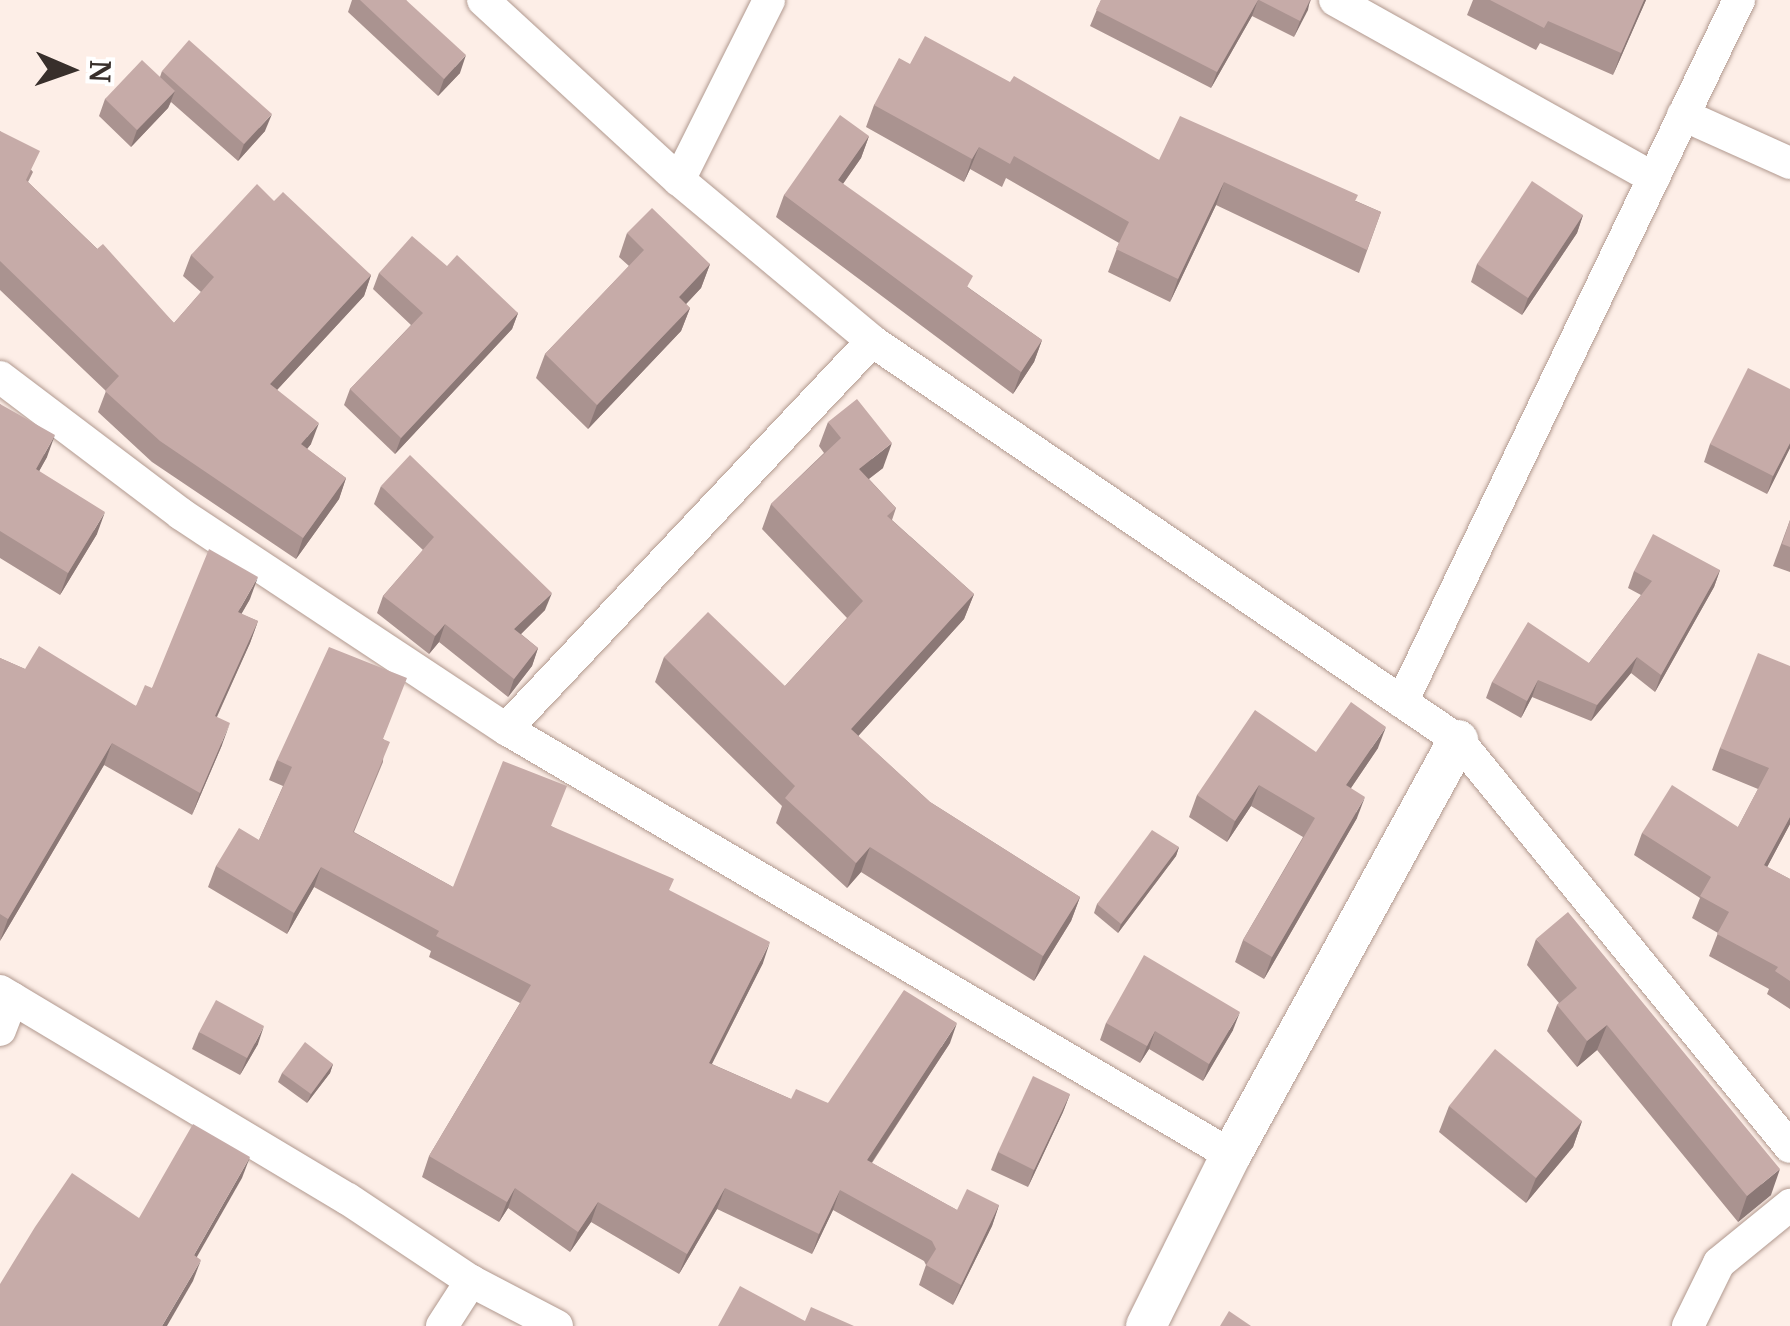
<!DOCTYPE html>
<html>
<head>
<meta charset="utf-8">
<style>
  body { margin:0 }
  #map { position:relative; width:1790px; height:1326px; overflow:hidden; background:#fdeee7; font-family:Merriweather,serif }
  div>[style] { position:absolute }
  .roads { filter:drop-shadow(0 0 2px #b1998f) drop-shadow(0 0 2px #b1998f) }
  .minor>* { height:32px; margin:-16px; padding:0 16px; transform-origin:16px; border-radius:16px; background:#fff }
  .tertiary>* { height:40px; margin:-20px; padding:0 20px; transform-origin:20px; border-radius:20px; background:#fff }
  .wall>* { inset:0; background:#aa9390 }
  .shaded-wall>* { inset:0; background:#8b7876 }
  .building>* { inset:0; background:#c6aba8 }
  span { translate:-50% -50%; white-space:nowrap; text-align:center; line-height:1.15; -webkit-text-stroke:9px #fff; paint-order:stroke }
  .north { position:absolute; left:20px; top:20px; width:100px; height:100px; -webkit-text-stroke:8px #fff; paint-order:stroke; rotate:92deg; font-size:28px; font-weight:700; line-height:40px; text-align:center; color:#382f2b }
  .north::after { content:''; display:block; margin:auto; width:35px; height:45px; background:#382f2b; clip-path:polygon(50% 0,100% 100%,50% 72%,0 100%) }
</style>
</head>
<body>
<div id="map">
  <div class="roads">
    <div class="minor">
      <div style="left:483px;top:0;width:266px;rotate:42.6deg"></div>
      <div style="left:679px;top:180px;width:251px;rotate:39.8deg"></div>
      <div style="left:872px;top:341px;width:709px;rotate:34.25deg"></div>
      <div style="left:1458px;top:740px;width:525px;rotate:50.8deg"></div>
      <div style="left:1335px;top:0;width:365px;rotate:29.2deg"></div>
      <div style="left:1683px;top:115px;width:117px;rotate:24.2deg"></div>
      <div style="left:679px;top:180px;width:201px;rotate:-63.4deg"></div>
      <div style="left:0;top:377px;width:227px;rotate:37.1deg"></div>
      <div style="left:181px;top:514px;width:390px;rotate:33.5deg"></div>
      <div style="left:506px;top:729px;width:841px;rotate:30.44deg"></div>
      <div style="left:1402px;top:702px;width:779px;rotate:-64.36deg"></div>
      <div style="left:506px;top:729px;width:533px;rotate:-46.67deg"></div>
      <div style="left:0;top:991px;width:405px;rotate:30.9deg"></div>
      <div style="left:348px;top:1199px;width:148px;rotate:33.7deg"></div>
      <div style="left:471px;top:1281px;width:97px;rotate:27.6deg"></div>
      <div style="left:0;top:1030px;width:34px;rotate:-69deg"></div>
      <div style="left:442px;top:1326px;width:54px;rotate:-57.2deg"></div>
      <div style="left:1688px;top:1326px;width:70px;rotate:-63.8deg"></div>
      <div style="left:1719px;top:1263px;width:92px;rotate:-39.2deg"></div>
    </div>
    <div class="tertiary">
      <div style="left:1146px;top:1326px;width:191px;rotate:-63.6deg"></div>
      <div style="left:1231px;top:1155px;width:473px;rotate:-61.3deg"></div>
    </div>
  </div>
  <div class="wall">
    <div style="clip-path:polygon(352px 0,406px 0,460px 73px,438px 96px,348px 12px)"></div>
    <div style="clip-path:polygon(1101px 0,1311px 0,1294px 37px,1252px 16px,1211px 88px,1090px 26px)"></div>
    <div style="clip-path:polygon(1473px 0,1646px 0,1613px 75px,1540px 43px,1536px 50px,1467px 15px)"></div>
    <div style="clip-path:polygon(910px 64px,1159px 160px,1356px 201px,1381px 212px,1359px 273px,1216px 205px,1170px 302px,1108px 272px,1119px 243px,1006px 178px,1002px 187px,970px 169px,964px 182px,866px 127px,874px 105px)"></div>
    <div style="clip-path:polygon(162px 71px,265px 131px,238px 161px,171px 102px,168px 108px,131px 147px,99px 116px,105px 99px,160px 77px)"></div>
    <div style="clip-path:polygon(0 131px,33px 172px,28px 182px,174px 323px,201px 292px,183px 276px,191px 255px,274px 201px,371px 275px,364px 296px,277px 390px,311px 444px,307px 449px,346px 478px,339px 499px,296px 559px,152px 462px,98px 412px,106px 391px,0 290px)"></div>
    <div style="clip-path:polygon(869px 136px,861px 158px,843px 184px,969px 288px,1042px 340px,1034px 362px,1013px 394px,776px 217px,784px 195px)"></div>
    <div style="clip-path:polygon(1583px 215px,1577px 233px,1522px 315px,1471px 282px,1477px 264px)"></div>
    <div style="clip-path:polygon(627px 233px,710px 264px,701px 288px,686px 304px,690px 308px,681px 331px,588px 429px,536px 378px,545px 354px,629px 266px,619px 257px)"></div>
    <div style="clip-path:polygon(447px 266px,518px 313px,512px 329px,395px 454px,344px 405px,350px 389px,411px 325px,373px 289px,379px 273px)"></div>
    <div style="clip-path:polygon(1790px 389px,1790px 448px,1767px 494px,1704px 462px,1710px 444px)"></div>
    <div style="clip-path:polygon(0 404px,47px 457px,39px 471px,97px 534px,60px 595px,0 558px)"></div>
    <div style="clip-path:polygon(828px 422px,883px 468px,869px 479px,896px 508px,892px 520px,974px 594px,964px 619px,858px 736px,930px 802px,1080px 897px,1071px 921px,1034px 981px,861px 872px,847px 888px,776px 823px,782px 806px,655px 682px,664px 657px,785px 686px,847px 618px,762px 529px,771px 504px,824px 453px,819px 446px)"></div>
    <div style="clip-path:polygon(381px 486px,545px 610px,521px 634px,538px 648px,532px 666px,508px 697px,439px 642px,429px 654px,377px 613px,383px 596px,423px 550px,374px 504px)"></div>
    <div style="clip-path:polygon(1790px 520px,1790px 572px,1773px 566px)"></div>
    <div style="clip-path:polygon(1720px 570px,1714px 587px,1655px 692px,1631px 673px,1591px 721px,1532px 697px,1521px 718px,1486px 698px,1492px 682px,1589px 663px,1641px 595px,1628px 588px,1634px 571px)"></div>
    <div style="clip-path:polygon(250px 599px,241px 614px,258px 621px,250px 643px,217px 717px,222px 745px,192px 815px,104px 765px,0 941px,0 658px,25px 669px,136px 706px,152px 688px)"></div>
    <div style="clip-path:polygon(1790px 666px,1790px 824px,1767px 867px,1790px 879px,1790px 1009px,1767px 994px,1769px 989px,1709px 956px,1718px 933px,1692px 918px,1700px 898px,1634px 855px,1642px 833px,1738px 827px,1758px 789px,1712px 770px,1720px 748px)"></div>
    <div style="clip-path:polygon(384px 739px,383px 762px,354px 832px,453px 887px,551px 826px,670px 891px,763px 963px,712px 1064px,791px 1099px,828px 1103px,950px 1043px,872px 1163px,957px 1210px,999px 1205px,992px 1226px,953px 1305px,919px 1285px,926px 1265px,924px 1261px,833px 1210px,812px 1254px,717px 1209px,679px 1274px,591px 1222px,570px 1252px,508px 1208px,499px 1222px,422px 1177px,429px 1156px,520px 1003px,429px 957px,431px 951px,314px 887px,287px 934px,208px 887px,216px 866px,259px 840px,283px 786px,269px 780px,277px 760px)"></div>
    <div style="clip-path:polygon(1378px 748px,1351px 788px,1357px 818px,1264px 979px,1235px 962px,1243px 940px,1303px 837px,1251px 806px,1227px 842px,1189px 817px,1197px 795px,1316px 752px)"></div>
    <div style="clip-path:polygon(1179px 847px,1176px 856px,1118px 933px,1094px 913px,1097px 904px)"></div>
    <div style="clip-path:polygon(1536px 939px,1771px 1195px,1738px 1222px,1597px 1050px,1577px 1067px,1547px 1031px,1557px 1005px,1559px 1003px,1527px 965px)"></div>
    <div style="clip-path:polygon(1106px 1023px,1233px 1030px,1203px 1081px,1149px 1049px,1140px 1063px,1100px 1040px)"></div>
    <div style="clip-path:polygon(199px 1032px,258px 1044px,240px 1075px,192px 1049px)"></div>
    <div style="clip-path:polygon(333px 1064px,330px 1073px,307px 1103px,278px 1082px,282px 1073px)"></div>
    <div style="clip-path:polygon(1070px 1094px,1063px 1112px,1028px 1187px,991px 1170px,998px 1152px)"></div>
    <div style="clip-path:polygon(1449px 1106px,1582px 1121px,1573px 1147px,1526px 1203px,1439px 1132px)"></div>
  </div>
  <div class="shaded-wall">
    <div style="clip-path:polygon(1258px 0,1252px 16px,1211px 88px,1217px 72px)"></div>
    <div style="clip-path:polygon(1310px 0,1308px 10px,1294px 37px,1300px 21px)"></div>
    <div style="clip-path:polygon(1644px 0,1646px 0,1613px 75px,1621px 53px)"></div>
    <div style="clip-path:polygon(466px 55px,460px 73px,438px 96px,444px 79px)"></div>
    <div style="clip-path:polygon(175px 91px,168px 108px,131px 147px,137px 130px)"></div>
    <div style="clip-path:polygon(272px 114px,265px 131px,238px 161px,244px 144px)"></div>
    <div style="clip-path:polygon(869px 136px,861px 158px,830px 202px,838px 180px)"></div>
    <div style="clip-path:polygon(979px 147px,970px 169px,964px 182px,972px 159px)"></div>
    <div style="clip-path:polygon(1224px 182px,1216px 205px,1170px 302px,1178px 279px)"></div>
    <div style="clip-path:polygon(1583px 215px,1577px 233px,1522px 315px,1528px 298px)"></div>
    <div style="clip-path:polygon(710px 264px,701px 288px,670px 321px,679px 297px)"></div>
    <div style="clip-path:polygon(371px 275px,364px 296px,263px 405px,270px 384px)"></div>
    <div style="clip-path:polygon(690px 308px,681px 331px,588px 429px,597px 405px)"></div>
    <div style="clip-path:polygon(518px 313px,512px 329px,395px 454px,401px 438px)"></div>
    <div style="clip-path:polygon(1042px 340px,1034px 362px,1013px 394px,1021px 372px)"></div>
    <div style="clip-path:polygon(319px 423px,311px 444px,294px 465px,301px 444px)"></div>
    <div style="clip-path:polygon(55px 435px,47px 457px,28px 491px,36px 469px)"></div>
    <div style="clip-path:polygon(892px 443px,883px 468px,850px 493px,859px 469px)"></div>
    <div style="clip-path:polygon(1790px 443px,1790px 448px,1767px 494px,1773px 476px)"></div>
    <div style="clip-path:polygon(346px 478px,339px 499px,296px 559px,303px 538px)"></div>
    <div style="clip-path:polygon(105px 512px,97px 534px,60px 595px,68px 573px)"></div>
    <div style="clip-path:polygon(1720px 570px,1714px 587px,1655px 692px,1661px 675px)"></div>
    <div style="clip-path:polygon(258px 577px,250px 599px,230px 634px,238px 612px)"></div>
    <div style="clip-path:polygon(552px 593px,545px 610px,508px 647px,514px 629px)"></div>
    <div style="clip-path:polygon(974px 594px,964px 619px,842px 754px,851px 729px)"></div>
    <div style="clip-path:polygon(258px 621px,250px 643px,207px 738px,215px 716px)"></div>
    <div style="clip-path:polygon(445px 624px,439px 642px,429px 654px,435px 636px)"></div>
    <div style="clip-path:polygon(538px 648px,532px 666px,508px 697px,514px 679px)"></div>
    <div style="clip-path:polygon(1637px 657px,1631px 673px,1591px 721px,1597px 705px)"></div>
    <div style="clip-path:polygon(1538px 680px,1532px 697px,1521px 718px,1527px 701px)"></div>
    <div style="clip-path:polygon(230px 723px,222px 745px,192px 815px,200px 793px)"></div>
    <div style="clip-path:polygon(1386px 727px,1378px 748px,1338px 807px,1346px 785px)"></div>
    <div style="clip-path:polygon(112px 743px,104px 765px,0 941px,8px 919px)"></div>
    <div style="clip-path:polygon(1259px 785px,1251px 806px,1227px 842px,1235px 821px)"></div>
    <div style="clip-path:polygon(1365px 797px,1357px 818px,1264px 979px,1272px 957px)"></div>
    <div style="clip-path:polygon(1790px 817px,1790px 824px,1756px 888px,1764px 865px)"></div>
    <div style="clip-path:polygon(870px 847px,861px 872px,847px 888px,856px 863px)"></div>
    <div style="clip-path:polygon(1179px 847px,1176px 856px,1118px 933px,1121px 924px)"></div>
    <div style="clip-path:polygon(321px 867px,314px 887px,287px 934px,294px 913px)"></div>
    <div style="clip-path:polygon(1080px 897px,1071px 921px,1034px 981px,1043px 956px)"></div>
    <div style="clip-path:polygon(770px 942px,763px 963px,702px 1083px,709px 1063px)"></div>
    <div style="clip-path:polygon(1240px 1012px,1233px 1030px,1203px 1081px,1209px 1064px)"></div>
    <div style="clip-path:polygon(957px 1023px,950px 1043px,860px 1180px,867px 1160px)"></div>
    <div style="clip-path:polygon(1607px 1025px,1597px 1050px,1577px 1067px,1587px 1041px)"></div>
    <div style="clip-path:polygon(264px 1026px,258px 1044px,240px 1075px,247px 1058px)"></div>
    <div style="clip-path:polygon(1155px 1031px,1149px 1049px,1140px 1063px,1147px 1046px)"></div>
    <div style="clip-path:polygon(333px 1064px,330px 1073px,307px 1103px,311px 1094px)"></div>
    <div style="clip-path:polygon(1070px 1094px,1063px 1112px,1028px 1187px,1034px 1170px)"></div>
    <div style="clip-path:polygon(1582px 1121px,1573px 1147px,1526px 1203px,1536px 1178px)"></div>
    <div style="clip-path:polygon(250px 1157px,242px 1178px,186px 1276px,194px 1255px)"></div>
    <div style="clip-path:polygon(1780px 1169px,1771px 1195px,1738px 1222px,1747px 1196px)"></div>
    <div style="clip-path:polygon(515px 1188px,508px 1208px,499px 1222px,507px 1202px)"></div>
    <div style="clip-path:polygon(725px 1188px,717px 1209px,679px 1274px,687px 1254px)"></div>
    <div style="clip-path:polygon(840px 1190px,833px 1210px,812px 1254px,819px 1234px)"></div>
    <div style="clip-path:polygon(598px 1202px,591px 1222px,570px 1252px,578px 1232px)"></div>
    <div style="clip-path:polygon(999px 1205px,992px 1226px,953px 1305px,961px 1285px)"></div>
    <div style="clip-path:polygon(201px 1260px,193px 1281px,167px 1326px,162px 1326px)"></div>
  </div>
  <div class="building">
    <div style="clip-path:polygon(360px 0,406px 0,466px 55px,444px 79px)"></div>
    <div style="clip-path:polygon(1101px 0,1258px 0,1217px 72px,1096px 10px)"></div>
    <div style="clip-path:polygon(1259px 0,1310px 0,1300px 21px)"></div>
    <div style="clip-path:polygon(1490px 0,1644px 0,1621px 53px,1548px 21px,1544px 28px)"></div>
    <div style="clip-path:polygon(925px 36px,1010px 82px,1014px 76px,1159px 160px,1180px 116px,1358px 195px,1355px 201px,1381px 212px,1367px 250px,1224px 182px,1178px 279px,1116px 249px,1129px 222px,1014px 156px,1010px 164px,979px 147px,972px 159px,874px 105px,899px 58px,910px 64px)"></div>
    <div style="clip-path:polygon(189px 40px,272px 114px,244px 144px,162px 71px)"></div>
    <div style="clip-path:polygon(142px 60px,175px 91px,137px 130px,105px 99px)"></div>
    <div style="clip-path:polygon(840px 115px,869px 136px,838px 180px,973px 276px,967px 287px,1042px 340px,1021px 372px,784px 195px)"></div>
    <div style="clip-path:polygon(0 131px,40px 151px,26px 180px,97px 249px,103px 244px,174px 323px,214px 277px,191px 255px,257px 184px,274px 201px,283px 192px,371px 275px,270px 384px,319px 423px,301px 444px,346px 478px,303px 538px,160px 441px,105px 391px,119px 376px,0 261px)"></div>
    <div style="clip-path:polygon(1532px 181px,1583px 215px,1528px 298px,1477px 264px)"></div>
    <div style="clip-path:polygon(652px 208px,710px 264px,679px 297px,690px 308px,597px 405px,545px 354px,644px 250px,627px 233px)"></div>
    <div style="clip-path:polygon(412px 236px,447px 266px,457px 255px,518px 313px,401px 438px,350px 389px,423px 313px,379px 273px)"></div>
    <div style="clip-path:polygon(1748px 368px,1790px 389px,1790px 443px,1773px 476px,1710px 444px)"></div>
    <div style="clip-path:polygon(857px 399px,892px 443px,859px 469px,896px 508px,887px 516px,974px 594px,851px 729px,930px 802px,1080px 897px,1043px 956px,870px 847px,856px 863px,785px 798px,795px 786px,664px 657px,708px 612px,785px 686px,863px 601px,771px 504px,841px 438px,828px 422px)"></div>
    <div style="clip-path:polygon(0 404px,55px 435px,36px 469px,105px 512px,68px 573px,0 531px)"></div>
    <div style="clip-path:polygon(410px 455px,552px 593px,514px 629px,538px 648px,514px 679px,445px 624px,435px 636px,383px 596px,434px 537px,381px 486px)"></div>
    <div style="clip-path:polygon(1790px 520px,1790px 547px,1782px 544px)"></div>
    <div style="clip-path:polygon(1653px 534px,1720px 570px,1661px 675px,1637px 657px,1597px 705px,1538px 680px,1527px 701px,1492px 682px,1528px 622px,1589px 663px,1652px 581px,1634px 571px)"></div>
    <div style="clip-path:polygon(209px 549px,258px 577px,238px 612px,258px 621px,215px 716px,230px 723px,200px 793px,112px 743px,8px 919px,0 914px,0 658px,25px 669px,39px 646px,136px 706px,145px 685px,152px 688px)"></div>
    <div style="clip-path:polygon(329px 647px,407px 678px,383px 739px,390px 742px,353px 832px,453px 887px,503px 761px,567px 786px,551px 826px,674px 879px,669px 890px,770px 942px,709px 1063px,791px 1099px,796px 1089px,828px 1103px,904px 990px,957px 1023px,867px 1160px,957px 1210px,967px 1189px,999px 1205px,961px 1285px,926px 1265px,936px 1249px,932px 1241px,840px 1190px,819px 1234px,725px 1188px,687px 1254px,598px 1202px,578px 1232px,515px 1188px,507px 1202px,429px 1156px,531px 985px,436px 936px,439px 931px,321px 867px,294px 913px,216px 866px,239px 828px,259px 840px,292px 767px,277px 760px)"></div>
    <div style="clip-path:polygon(1758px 653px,1790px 666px,1790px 817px,1764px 865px,1790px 879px,1790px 981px,1775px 971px,1778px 967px,1717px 934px,1729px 912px,1700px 896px,1711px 877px,1642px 833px,1672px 785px,1738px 827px,1769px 768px,1720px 748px)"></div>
    <div style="clip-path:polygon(1351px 702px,1386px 727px,1346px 785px,1365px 797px,1272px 957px,1243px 940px,1315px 818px,1259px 785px,1235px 821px,1197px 795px,1255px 710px,1316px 752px)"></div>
    <div style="clip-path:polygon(1152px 830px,1179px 847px,1121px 924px,1097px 904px)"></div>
    <div style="clip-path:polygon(1568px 912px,1780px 1169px,1747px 1196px,1607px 1025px,1587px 1041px,1557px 1005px,1577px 988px,1536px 939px)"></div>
    <div style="clip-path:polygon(1144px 955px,1240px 1012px,1209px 1064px,1155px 1031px,1147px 1046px,1106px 1023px)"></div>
    <div style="clip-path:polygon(216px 1000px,264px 1026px,247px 1058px,199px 1032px)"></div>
    <div style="clip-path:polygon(305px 1042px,333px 1064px,311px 1094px,282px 1073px)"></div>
    <div style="clip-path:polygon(1495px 1049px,1582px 1121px,1536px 1178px,1449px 1106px)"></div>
    <div style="clip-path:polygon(1033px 1076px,1070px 1094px,1034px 1170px,998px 1152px)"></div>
    <div style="clip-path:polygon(193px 1124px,250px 1157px,194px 1255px,201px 1260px,162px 1326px,0 1326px,0 1284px,35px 1227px,72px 1173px,139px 1218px)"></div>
    <div style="clip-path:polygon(740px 1286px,805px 1321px,811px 1307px,854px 1326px,718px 1326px)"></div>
    <div style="clip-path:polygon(1229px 1311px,1251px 1326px,1220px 1326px)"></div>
  </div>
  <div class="north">N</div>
</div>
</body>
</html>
